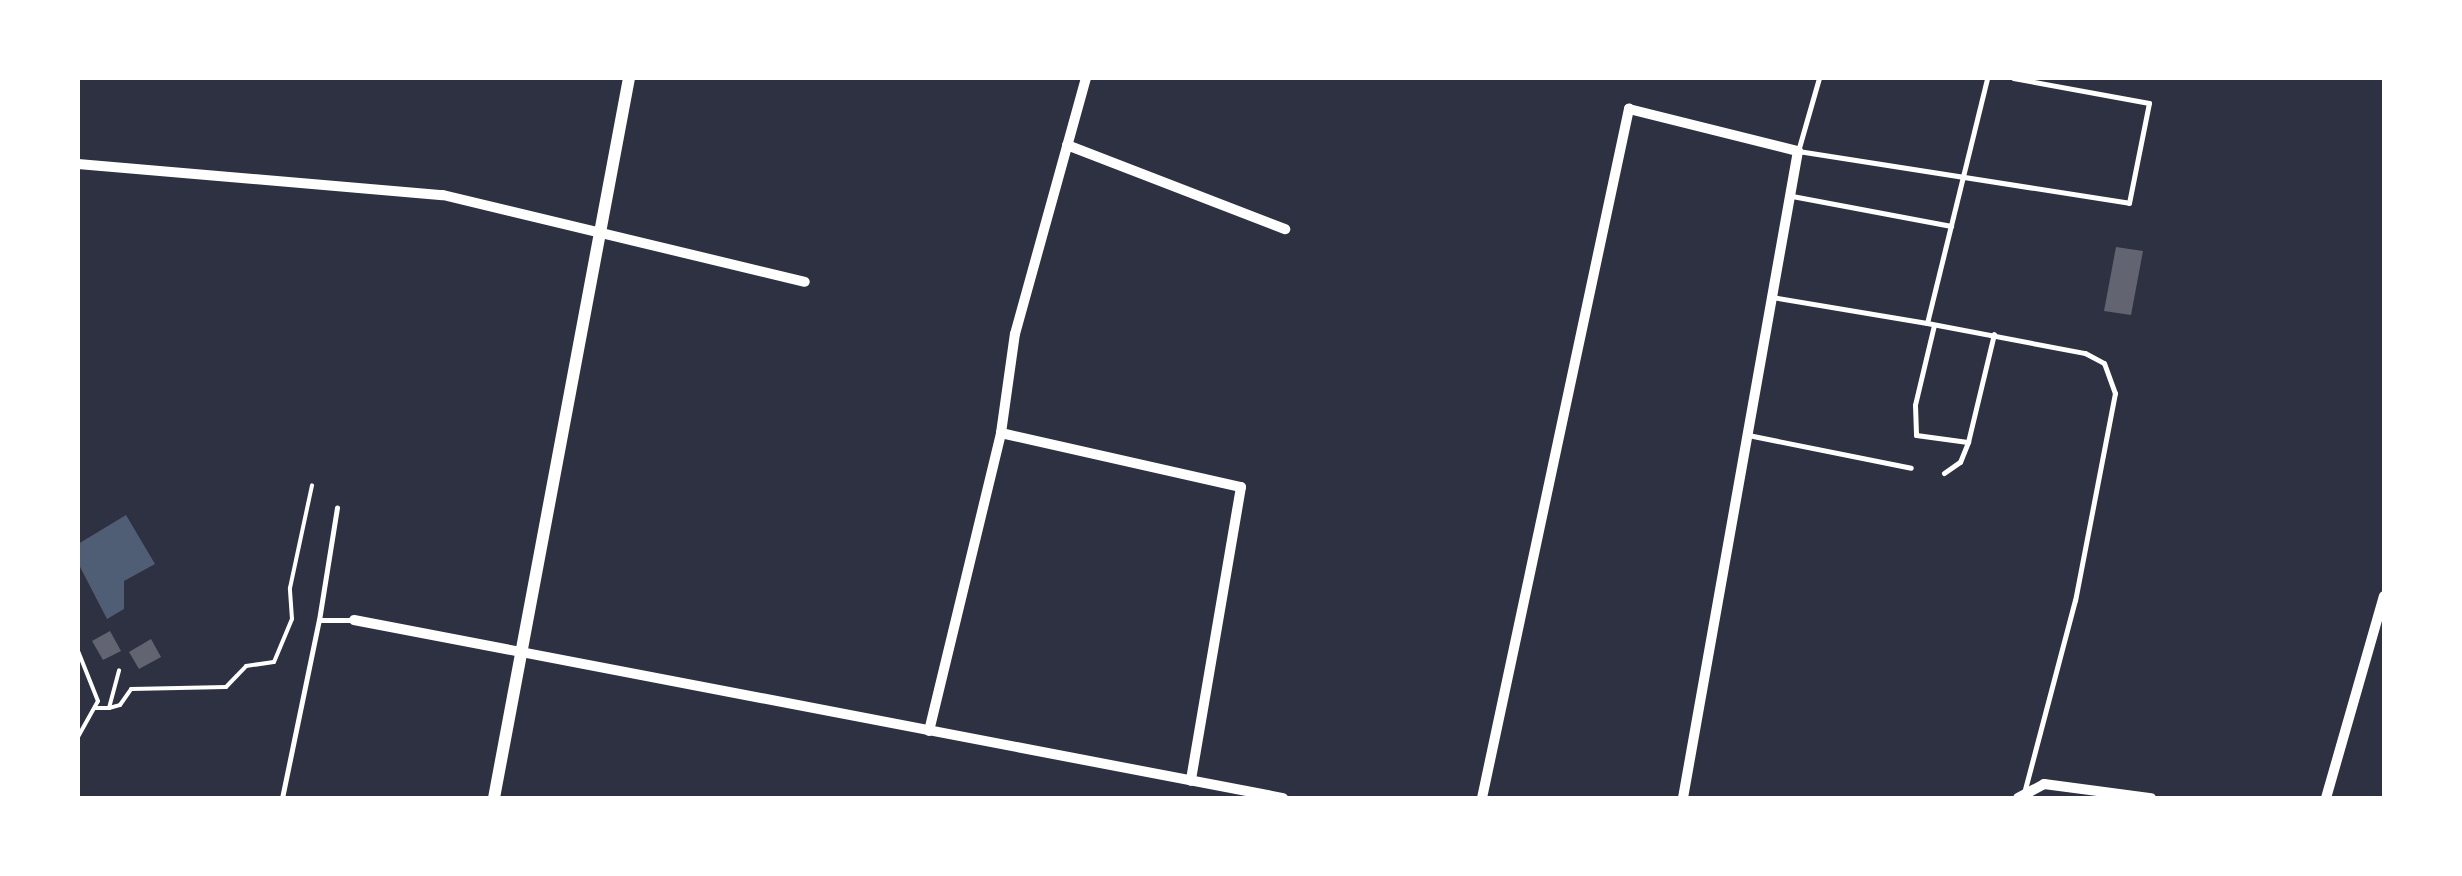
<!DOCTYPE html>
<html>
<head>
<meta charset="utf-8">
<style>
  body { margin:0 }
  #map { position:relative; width:2462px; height:876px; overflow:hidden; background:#2d3142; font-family:"PT Serif",serif }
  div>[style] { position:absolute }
  .water>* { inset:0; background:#4f5d75 }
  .building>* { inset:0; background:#626471 }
  .path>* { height:4px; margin:-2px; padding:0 2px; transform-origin:2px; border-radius:2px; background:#fff }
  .service>* { height:5px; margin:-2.5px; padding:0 2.5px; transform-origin:2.5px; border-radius:2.5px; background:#fff }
  .minor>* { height:10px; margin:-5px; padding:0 5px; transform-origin:5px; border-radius:5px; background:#fff }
  .tertiary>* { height:12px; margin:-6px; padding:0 6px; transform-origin:6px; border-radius:6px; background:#fff }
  span { translate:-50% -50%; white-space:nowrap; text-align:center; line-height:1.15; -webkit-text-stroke:10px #fff; paint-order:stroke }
  .frame { position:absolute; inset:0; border:80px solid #fff; pointer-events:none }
</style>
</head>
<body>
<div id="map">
  <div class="water">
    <div style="clip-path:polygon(126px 515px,155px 564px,124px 581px,124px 609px,107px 619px,78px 563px,78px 544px)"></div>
  </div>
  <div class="building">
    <div style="clip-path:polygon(2116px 247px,2143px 251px,2131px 315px,2104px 311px)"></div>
    <div style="clip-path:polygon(110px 631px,121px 651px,103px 660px,92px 641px)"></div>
    <div style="clip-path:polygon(151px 639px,161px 657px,139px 669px,129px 652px)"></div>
  </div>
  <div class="path">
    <div style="left:78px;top:651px;width:54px;rotate:68.2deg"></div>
    <div style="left:98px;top:701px;width:41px;rotate:119.1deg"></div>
    <div style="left:95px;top:708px;width:14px"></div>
    <div style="left:109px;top:708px;width:39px;rotate:-75deg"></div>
    <div style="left:109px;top:708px;width:11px;rotate:-15deg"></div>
    <div style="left:120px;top:705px;width:19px;rotate:-55deg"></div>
    <div style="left:131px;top:689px;width:95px;rotate:-1.2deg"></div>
    <div style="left:226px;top:687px;width:29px;rotate:-46deg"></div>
    <div style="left:246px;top:666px;width:28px;rotate:-8deg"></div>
    <div style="left:274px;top:662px;width:47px;rotate:-67.3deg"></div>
    <div style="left:292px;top:619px;width:31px;rotate:-94deg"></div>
    <div style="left:290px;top:588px;width:105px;rotate:-77.9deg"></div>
  </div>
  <div class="service">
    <div style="left:1819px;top:78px;width:76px;rotate:106deg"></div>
    <div style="left:1798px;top:151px;width:335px;rotate:8.9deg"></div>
    <div style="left:2129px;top:203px;width:102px;rotate:-78.7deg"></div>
    <div style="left:2149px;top:103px;width:138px;rotate:-169.6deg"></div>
    <div style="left:1792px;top:196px;width:162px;rotate:10.7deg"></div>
    <div style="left:1772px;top:297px;width:157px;rotate:9.5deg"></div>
    <div style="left:1927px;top:323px;width:252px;rotate:-76.2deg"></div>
    <div style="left:1927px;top:323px;width:161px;rotate:10.8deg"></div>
    <div style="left:2085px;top:353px;width:21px;rotate:28deg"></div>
    <div style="left:2104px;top:363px;width:32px;rotate:70deg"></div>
    <div style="left:2115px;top:393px;width:211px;rotate:100.9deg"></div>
    <div style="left:2075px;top:600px;width:196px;rotate:104.8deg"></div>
    <div style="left:1934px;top:325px;width:82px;rotate:103.4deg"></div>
    <div style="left:1915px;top:405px;width:30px;rotate:88deg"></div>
    <div style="left:1916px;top:435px;width:52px;rotate:7.7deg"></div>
    <div style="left:1968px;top:442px;width:111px;rotate:-76.5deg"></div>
    <div style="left:1748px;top:435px;width:166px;rotate:11.4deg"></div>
    <div style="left:1944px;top:473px;width:19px;rotate:-35deg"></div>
    <div style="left:1960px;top:462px;width:22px;rotate:-68deg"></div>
    <div style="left:319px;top:620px;width:114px;rotate:-80.9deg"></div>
    <div style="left:282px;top:798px;width:182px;rotate:-78.3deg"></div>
    <div style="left:319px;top:620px;width:35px"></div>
  </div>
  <div class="minor">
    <div style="left:1067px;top:145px;width:234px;rotate:21.1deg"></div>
    <div style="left:78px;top:164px;width:366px;rotate:4.9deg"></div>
    <div style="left:443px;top:195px;width:372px;rotate:13.5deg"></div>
    <div style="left:1001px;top:433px;width:246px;rotate:12.7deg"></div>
    <div style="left:1241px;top:487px;width:298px;rotate:99.7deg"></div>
    <div style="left:354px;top:620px;width:946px;rotate:10.85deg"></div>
    <div style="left:929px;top:731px;width:307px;rotate:-76.4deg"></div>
    <div style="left:1001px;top:433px;width:100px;rotate:-82deg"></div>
    <div style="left:1015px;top:334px;width:266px;rotate:-74.5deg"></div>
    <div style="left:1482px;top:798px;width:705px;rotate:-77.96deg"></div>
    <div style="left:1629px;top:109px;width:174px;rotate:14deg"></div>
    <div style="left:1798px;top:151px;width:657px;rotate:100.08deg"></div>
    <div style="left:2018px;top:798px;width:30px;rotate:-28deg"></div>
    <div style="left:2044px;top:784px;width:108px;rotate:7.5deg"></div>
    <div style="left:2326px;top:798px;width:210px;rotate:-74deg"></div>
  </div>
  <div class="tertiary">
    <div style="left:494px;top:798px;width:733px;rotate:-79.38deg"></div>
  </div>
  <div class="frame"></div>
</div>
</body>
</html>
